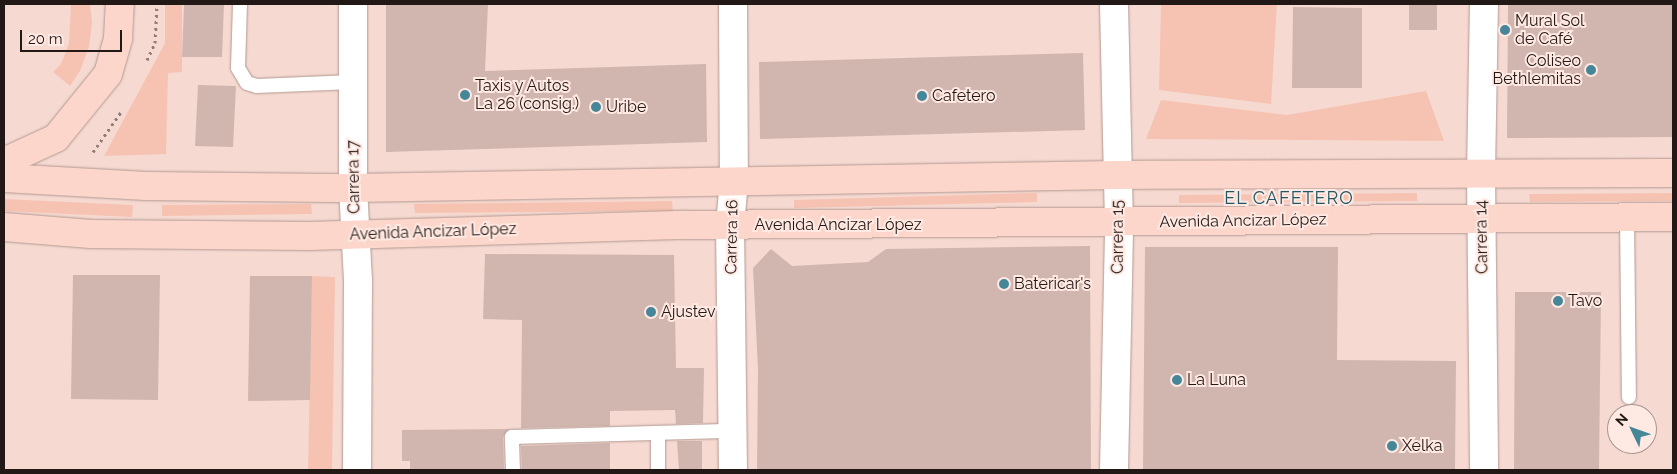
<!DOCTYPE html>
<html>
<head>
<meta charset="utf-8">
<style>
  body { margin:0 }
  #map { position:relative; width:1677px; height:474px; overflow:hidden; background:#f6dad2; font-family:Raleway,sans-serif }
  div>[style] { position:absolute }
  .green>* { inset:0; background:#f6c3b2 }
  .building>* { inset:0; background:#d0b6ae }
  .path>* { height:3px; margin-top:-1.5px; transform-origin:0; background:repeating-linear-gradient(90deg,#8f7c76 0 2.5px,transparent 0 6.5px) }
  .roads { filter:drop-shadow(0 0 1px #b29991) drop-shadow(0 0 1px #b29991) }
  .service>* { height:14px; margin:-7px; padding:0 7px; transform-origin:7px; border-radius:7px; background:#fff }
  .minor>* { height:28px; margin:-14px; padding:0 14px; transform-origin:14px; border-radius:14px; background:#fff }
  .tertiary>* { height:28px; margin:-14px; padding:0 14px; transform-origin:14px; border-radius:14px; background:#fff }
  .primary>* { height:28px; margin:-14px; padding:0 14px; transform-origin:14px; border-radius:14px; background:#fcd6ca }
  .dots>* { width:14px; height:14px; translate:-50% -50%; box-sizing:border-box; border:2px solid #ffe9e2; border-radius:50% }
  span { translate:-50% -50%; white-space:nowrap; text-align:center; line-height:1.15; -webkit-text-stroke:4px #ffe9e2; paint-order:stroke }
  .poi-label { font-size:16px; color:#221815 }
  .left { translate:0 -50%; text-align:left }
  .right { translate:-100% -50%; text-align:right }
  .street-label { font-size:16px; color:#221815 }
  .neighbourhood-label { font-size:18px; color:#225765; letter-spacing:1px }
  .frame { position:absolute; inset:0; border:5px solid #221815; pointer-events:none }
  .north { position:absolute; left:1607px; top:404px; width:50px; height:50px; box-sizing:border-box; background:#ffe9e2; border:1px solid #a79590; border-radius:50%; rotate:312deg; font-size:14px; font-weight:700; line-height:20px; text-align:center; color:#221815 }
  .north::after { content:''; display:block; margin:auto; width:18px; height:22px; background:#458699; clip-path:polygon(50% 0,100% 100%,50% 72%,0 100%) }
  .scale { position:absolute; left:20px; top:30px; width:102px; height:22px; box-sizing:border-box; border:2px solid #221815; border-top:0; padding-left:6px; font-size:15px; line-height:18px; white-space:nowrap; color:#221815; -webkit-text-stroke:4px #ffe9e2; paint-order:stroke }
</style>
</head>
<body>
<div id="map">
  <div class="green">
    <div style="clip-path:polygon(71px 4px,90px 4px,92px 22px,89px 47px,80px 71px,70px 86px,53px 72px,61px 64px,69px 43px)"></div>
    <div style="clip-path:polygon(165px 4px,182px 4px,182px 72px,168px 73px,166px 154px,104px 156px,165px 43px)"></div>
    <div style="clip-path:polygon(1161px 4px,1277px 4px,1271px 104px,1159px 90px)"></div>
    <div style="clip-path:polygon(1426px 91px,1444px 141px,1146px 139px,1161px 100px,1287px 115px)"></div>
    <div style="clip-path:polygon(1037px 193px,1037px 202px,794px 208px,794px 200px)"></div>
    <div style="clip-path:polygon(1417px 193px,1417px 201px,1179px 203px,1179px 195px)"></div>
    <div style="clip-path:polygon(1673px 193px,1673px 201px,1530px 202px,1529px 194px)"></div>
    <div style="clip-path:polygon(4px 199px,133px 205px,132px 217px,4px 211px)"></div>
    <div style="clip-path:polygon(672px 201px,673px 211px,415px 213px,414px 204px)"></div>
    <div style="clip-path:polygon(311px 204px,312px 214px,162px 216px,162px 205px)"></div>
    <div style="clip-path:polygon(312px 276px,335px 277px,332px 470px,308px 470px)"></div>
  </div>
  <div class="building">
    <div style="clip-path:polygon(184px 4px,224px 4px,222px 57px,182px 57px)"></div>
    <div style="clip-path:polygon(386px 4px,488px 4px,485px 71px,706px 64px,707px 142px,386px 152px)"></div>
    <div style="clip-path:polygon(1409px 4px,1437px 4px,1437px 30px,1409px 30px)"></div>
    <div style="clip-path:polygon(1508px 4px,1673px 4px,1673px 137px,1507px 138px)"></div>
    <div style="clip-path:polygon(1293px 7px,1362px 8px,1362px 88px,1292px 88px)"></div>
    <div style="clip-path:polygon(1083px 53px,1085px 130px,760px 139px,759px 62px)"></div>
    <div style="clip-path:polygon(198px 85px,236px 86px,233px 147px,195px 146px)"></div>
    <div style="clip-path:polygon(1090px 246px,1091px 470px,757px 470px,758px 369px,753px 268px,771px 249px,792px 266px,868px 262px,886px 249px)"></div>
    <div style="clip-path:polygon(1145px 247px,1338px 247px,1337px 360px,1456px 361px,1455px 470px,1143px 470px)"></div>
    <div style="clip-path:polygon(485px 254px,674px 255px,676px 368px,704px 368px,703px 423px,676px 424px,675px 410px,610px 411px,610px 426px,521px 428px,522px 320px,483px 319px)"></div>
    <div style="clip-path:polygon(73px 275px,160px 275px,158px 400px,71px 399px)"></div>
    <div style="clip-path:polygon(250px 276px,312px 276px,310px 400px,248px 401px)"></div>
    <div style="clip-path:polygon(1515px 292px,1601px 292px,1599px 470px,1514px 470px)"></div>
    <div style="clip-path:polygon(509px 429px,503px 437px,504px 470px,410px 470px,410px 461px,402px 461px,402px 430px)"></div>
    <div style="clip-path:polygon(677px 441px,702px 441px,702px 470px,679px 470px)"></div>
    <div style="clip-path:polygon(610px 443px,610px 470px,522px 470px,521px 446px)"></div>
  </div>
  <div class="path">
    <div style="left:147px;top:60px;width:19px;rotate:-65deg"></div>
    <div style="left:155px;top:43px;width:39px;rotate:-87deg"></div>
    <div style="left:93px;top:152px;width:49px;rotate:-55deg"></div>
  </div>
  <div class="roads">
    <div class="service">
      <div style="left:240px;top:4px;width:64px;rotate:91.8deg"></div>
      <div style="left:238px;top:68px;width:17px;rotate:59deg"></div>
      <div style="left:247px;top:83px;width:10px;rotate:17deg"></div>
      <div style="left:257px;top:86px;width:96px;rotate:-2.4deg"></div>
      <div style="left:1627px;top:217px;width:180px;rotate:89.4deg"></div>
      <div style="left:658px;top:433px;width:37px;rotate:90deg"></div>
      <div style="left:513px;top:470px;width:33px;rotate:-92deg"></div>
      <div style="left:512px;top:437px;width:221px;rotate:-1.6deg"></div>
    </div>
    <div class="minor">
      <div style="left:353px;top:4px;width:184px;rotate:90deg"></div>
      <div style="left:733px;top:4px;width:177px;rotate:89.7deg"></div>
      <div style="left:734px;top:181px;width:44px;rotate:95.2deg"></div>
      <div style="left:730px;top:225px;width:245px;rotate:89.3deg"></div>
      <div style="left:1481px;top:174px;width:170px;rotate:-89deg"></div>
      <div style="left:1114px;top:470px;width:248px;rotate:-88.8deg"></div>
    </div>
    <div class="tertiary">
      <div style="left:1114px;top:4px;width:218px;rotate:88.7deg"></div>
      <div style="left:1481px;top:174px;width:296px;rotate:89.4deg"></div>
      <div style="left:353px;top:188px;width:92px;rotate:86.9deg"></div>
      <div style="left:358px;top:280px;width:190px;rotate:90.3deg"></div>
    </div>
    <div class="primary">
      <div style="left:4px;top:162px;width:57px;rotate:-24.8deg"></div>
      <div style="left:56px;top:138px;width:82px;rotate:-50.9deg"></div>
      <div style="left:108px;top:74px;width:37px;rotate:-74deg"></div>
      <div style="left:118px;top:38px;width:34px;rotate:-87deg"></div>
      <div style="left:4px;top:178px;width:142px;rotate:3.2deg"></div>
      <div style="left:146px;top:186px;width:207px;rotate:0.6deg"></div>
      <div style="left:353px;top:188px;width:763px;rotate:-0.98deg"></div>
      <div style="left:1116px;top:175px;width:557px;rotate:-0.21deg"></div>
      <div style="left:4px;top:227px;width:87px;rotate:4.6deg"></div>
      <div style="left:91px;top:234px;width:218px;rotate:0.5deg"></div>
      <div style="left:309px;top:236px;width:377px;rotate:-1.7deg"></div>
      <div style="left:686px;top:225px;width:987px;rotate:-0.46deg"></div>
    </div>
  </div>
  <div class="dots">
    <div style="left:1505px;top:30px;background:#458699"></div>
    <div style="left:1591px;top:70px;background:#458699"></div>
    <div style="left:465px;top:95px;background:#458699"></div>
    <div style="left:922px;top:96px;background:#458699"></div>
    <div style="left:596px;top:107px;background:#458699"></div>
    <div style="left:1004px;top:284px;background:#458699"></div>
    <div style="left:1558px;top:301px;background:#458699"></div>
    <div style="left:651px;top:312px;background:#458699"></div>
    <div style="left:1177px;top:380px;background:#458699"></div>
    <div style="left:1392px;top:446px;background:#458699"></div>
  </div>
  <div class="poi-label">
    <span class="left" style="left:1515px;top:30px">Mural Sol<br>de Café</span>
    <span class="right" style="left:1581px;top:70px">Coliseo<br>Bethlemitas</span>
    <span class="left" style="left:475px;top:95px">Taxis y Autos<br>La 26 (consig.)</span>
    <span class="left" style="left:932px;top:96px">Cafetero</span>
    <span class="left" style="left:606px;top:107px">Uribe</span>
    <span class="left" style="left:1014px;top:284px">Batericar's</span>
    <span class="left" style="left:1568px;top:301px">Tavo</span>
    <span class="left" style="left:661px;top:312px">Ajustev</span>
    <span class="left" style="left:1187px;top:380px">La Luna</span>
    <span class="left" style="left:1402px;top:446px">Xelka</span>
  </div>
  <div class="street-label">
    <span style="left:354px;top:177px;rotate:-91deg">Carrera 17</span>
    <span style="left:1243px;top:221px;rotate:-1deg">Avenida Ancizar López</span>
    <span style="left:838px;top:225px">Avenida Ancizar López</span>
    <span style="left:433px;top:232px;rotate:-2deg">Avenida Ancizar López</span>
    <span style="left:732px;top:237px;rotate:-89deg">Carrera 16</span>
    <span style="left:1118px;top:237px;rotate:-90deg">Carrera 15</span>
    <span style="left:1482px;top:237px;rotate:-91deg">Carrera 14</span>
  </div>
  <div class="neighbourhood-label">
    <span style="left:1289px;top:198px">EL CAFETERO</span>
  </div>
  <div class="frame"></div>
  <div class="north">N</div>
  <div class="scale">20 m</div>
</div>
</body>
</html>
